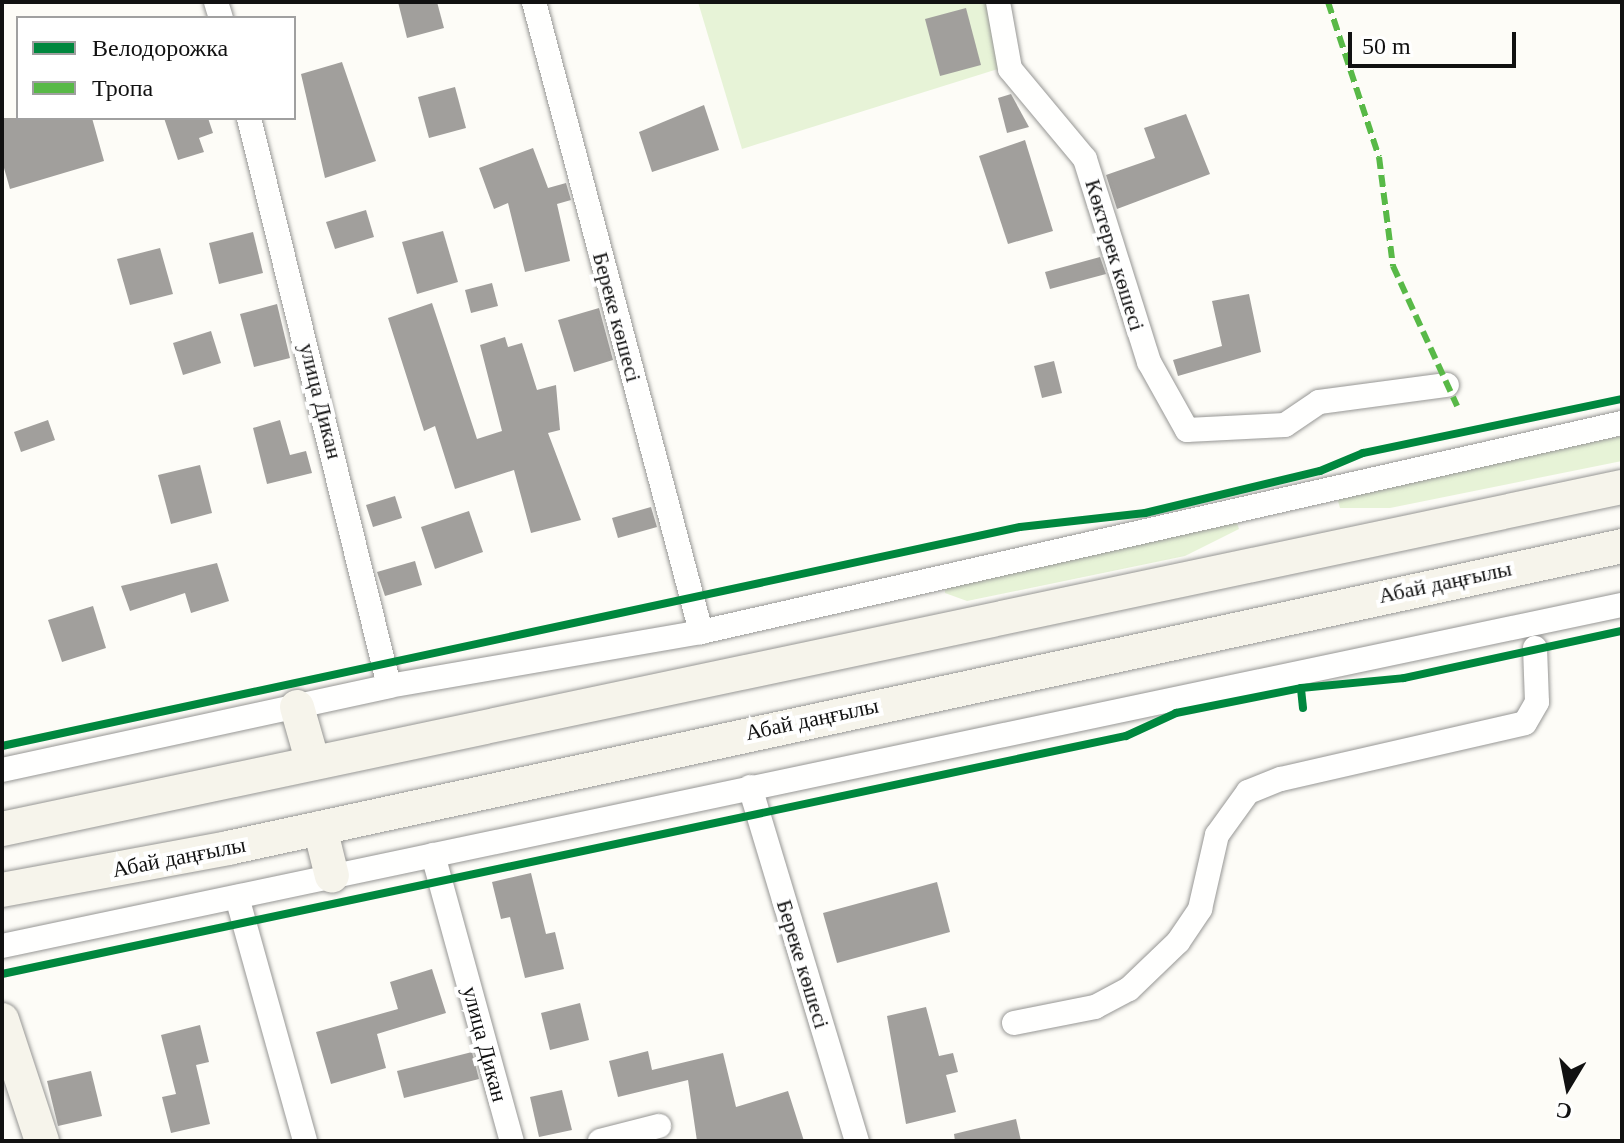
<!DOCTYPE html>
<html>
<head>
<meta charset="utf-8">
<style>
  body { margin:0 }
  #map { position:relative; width:1624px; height:1143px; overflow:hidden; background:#fdfcf7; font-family:"Times New Roman",serif }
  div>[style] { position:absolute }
  .green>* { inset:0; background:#e7f3d7 }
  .building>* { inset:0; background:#a19f9c }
  .roads { filter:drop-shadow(0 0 2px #979795) drop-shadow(0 0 2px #979795) }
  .street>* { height:24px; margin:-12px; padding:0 12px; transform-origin:12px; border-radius:12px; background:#fffffe }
  .secondary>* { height:34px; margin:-17px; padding:0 17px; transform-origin:17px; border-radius:17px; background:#f6f4eb }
  .quiet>* { height:6px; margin-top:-3px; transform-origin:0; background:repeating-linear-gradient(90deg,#58b947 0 12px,transparent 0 18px) }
  .cycleway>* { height:8px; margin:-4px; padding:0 4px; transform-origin:4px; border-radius:4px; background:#00873e }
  span { translate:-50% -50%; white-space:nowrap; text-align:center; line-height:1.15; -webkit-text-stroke:8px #fff; paint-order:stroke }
  .street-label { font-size:22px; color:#111 }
  .frame { position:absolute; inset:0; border:4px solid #111; pointer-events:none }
  .legend { position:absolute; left:16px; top:16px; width:280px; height:104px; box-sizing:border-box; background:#fff; border:2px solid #a0a0a0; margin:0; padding:10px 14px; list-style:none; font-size:24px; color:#111 }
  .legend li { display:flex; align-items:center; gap:16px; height:40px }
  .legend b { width:40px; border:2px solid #a0a0a0 }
  .north { position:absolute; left:1528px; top:1047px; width:80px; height:80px; -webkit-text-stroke:6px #fff; paint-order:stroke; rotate:190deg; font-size:22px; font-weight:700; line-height:32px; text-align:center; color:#111 }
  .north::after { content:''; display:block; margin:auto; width:28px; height:36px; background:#111; clip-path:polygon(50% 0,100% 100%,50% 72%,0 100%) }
  .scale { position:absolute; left:1348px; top:32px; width:168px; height:36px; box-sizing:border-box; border:4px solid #111; border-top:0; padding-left:10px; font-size:24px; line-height:28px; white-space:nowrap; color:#111; -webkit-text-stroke:6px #fff; paint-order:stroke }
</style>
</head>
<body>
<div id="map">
  <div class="green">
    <div style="clip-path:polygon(698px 2px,989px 2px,1001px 68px,742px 149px)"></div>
    <div style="clip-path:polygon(1622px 436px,1622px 461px,1390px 508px,1340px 508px,1338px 501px,1341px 494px,1423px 475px)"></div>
    <div style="clip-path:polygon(1235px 517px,1239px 529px,1185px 556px,967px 601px,945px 593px,945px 584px)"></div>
  </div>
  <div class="building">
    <div style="clip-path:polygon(398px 2px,437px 2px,444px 28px,407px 38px)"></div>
    <div style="clip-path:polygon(966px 8px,981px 65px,940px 76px,925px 19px)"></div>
    <div style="clip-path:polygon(342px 62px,376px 161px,325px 178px,301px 74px)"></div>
    <div style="clip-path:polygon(455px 87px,466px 128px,429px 138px,418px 97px)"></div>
    <div style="clip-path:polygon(1011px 94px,1029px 127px,1007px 133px,998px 98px)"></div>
    <div style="clip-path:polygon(704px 105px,719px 150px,652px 172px,639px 132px)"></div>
    <div style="clip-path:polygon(1186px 114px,1210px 174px,1117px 209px,1106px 175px,1155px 158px,1144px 128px)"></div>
    <div style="clip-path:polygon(2px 118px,92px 118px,104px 161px,10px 189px,2px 161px)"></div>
    <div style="clip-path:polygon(164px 118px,208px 118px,213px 133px,199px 138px,204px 152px,178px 160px)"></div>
    <div style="clip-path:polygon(1025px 140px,1053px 231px,1008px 244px,979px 156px)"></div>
    <div style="clip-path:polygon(533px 148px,548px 188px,566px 183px,571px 200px,557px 204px,570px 261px,525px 272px,508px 203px,494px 209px,479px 168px)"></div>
    <div style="clip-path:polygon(366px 210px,374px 237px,335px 249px,326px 222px)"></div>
    <div style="clip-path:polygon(443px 231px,458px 282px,417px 294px,402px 242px)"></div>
    <div style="clip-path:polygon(253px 232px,263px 273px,219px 284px,209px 243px)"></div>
    <div style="clip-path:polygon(160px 248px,173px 294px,130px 305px,117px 259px)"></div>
    <div style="clip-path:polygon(1100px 257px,1106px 274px,1050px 289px,1045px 272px)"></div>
    <div style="clip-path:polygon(492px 283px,498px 306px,471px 313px,465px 290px)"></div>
    <div style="clip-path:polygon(1249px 294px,1261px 352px,1178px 376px,1173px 360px,1222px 346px,1212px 301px)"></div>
    <div style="clip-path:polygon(432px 303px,477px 439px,502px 431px,480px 345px,505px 337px,508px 347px,522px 343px,537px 390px,556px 385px,560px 430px,548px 433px,581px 520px,531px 533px,514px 470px,455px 489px,435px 426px,424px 431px,388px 318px)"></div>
    <div style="clip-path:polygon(277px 304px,290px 358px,254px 367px,240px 314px)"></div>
    <div style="clip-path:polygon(599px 308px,613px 360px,574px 372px,558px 320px)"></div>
    <div style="clip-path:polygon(211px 331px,221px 363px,183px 375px,173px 343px)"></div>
    <div style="clip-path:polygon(1054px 361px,1062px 393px,1042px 398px,1034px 366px)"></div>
    <div style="clip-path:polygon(48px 420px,55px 440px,21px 452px,14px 432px)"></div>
    <div style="clip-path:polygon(280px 420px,290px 455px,306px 451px,312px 473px,267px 484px,253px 428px)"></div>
    <div style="clip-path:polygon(200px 465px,212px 513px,171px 524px,158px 475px)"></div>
    <div style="clip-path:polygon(395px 496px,402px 518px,373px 527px,366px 505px)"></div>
    <div style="clip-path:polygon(651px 507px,657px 527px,618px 538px,612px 518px)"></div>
    <div style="clip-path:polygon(469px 511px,483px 552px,435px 569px,421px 527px)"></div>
    <div style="clip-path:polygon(415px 561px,422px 585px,385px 596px,377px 572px)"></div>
    <div style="clip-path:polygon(217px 563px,229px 601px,191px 613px,185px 593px,130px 611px,121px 586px)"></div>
    <div style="clip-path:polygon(93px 606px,106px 648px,62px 662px,48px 620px)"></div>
    <div style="clip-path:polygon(531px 873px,546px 934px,555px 932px,564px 969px,525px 978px,510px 917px,501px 919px,492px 882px)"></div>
    <div style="clip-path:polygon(937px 882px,950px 932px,837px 963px,823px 913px)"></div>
    <div style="clip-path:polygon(432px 969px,446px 1013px,377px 1034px,386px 1068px,331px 1084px,316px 1032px,398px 1009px,390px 982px)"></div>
    <div style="clip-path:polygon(580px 1003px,589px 1040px,550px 1050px,541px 1013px)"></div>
    <div style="clip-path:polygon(926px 1007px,939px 1056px,953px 1053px,958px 1072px,946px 1075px,956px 1112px,906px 1124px,887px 1016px)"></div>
    <div style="clip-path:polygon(200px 1025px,209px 1062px,196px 1065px,210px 1124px,171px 1133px,162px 1097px,176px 1094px,161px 1035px)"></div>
    <div style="clip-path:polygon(648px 1051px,652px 1070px,723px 1053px,736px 1107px,788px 1091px,804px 1141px,697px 1141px,688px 1080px,618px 1097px,609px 1061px)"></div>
    <div style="clip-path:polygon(472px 1052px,479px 1079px,404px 1098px,397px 1071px)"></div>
    <div style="clip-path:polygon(91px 1071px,102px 1116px,58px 1126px,47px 1081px)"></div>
    <div style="clip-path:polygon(562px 1090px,572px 1130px,539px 1137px,530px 1097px)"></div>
    <div style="clip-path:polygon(1016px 1119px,1021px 1141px,955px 1141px,954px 1134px)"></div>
  </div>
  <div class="roads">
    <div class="street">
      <div style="left:216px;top:2px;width:17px;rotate:73deg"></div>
      <div style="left:534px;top:2px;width:652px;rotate:75.15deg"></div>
      <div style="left:998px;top:2px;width:68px;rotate:79.8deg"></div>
      <div style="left:1010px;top:69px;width:117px;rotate:50.2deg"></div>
      <div style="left:1085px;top:159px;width:213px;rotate:72.5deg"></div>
      <div style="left:1149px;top:362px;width:78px;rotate:60.8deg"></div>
      <div style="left:1187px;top:430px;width:98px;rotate:-2.9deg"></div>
      <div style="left:1285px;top:425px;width:41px;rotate:-34.1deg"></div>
      <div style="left:1319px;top:402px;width:129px;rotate:-7.6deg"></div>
      <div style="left:249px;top:118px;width:585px;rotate:76.15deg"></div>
      <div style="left:2px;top:770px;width:396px;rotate:-12.2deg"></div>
      <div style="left:389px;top:686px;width:317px;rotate:-9.8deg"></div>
      <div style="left:701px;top:632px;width:944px;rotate:-12.79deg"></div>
      <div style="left:750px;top:787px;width:370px;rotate:73.2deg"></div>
      <div style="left:433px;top:855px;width:297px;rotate:74.6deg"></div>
      <div style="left:237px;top:897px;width:253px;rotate:74.4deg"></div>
      <div style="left:2px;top:946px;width:1656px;rotate:-11.89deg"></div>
      <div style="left:1014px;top:1023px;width:83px;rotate:-11.2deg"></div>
      <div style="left:1095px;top:1007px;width:38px;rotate:-28deg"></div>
      <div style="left:1129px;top:989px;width:68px;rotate:-43.8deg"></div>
      <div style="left:1178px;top:942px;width:40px;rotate:-56deg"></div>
      <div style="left:1200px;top:909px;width:76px;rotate:-77.1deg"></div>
      <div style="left:1217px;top:835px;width:53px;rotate:-54.2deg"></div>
      <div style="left:1248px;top:792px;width:35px;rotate:-22deg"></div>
      <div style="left:1281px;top:779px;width:250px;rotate:-12.9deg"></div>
      <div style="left:1525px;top:723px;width:24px;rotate:-60deg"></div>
      <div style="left:1537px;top:702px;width:54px;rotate:-92.1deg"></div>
      <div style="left:600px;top:1141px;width:61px;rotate:-14.3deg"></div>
    </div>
    <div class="secondary">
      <div style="left:297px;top:707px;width:58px;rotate:74.1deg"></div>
      <div style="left:320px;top:828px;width:49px;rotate:76deg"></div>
      <div style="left:2px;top:829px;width:1656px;rotate:-11.92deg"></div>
      <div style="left:2px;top:890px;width:230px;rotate:-10.5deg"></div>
      <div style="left:228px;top:848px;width:1426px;rotate:-12.22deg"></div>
      <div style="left:2px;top:1020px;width:127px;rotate:71.7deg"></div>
    </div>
  </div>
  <div class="quiet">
    <div style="left:1328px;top:2px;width:163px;rotate:71.8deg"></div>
    <div style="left:1379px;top:157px;width:110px;rotate:82.7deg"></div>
    <div style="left:1393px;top:266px;width:154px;rotate:65.4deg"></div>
  </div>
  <div class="cycleway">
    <div style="left:1303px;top:708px;width:20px;rotate:-96deg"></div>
    <div style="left:1301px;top:688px;width:103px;rotate:-5.5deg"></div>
    <div style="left:1404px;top:678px;width:223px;rotate:-12.2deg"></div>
    <div style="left:2px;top:746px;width:1041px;rotate:-12.14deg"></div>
    <div style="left:1020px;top:527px;width:126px;rotate:-6.4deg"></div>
    <div style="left:1145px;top:513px;width:180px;rotate:-13.5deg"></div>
    <div style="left:1320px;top:471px;width:47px;rotate:-22.7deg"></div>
    <div style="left:1363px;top:453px;width:265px;rotate:-11.8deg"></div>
    <div style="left:2px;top:974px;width:1149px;rotate:-11.96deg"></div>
    <div style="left:1126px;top:736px;width:55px;rotate:-24.7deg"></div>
    <div style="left:1176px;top:713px;width:127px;rotate:-11.3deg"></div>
  </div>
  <div class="street-label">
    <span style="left:1115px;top:255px;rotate:73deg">Көктерек көшесі</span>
    <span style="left:617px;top:317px;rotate:75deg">Береке көшесі</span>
    <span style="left:321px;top:401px;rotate:76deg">улица Дикан</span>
    <span style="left:1445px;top:582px;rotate:-12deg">Абай даңғылы</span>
    <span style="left:812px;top:719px;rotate:-12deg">Абай даңғылы</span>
    <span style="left:179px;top:857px;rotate:-11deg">Абай даңғылы</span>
    <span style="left:803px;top:964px;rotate:73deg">Береке көшесі</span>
    <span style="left:485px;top:1044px;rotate:75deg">улица Дикан</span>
  </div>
  <div class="frame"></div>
  <ul class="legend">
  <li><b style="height:10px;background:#00873e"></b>Велодорожка</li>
  <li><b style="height:10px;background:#58b947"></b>Тропа</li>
  </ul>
  <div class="north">С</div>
  <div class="scale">50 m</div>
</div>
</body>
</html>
